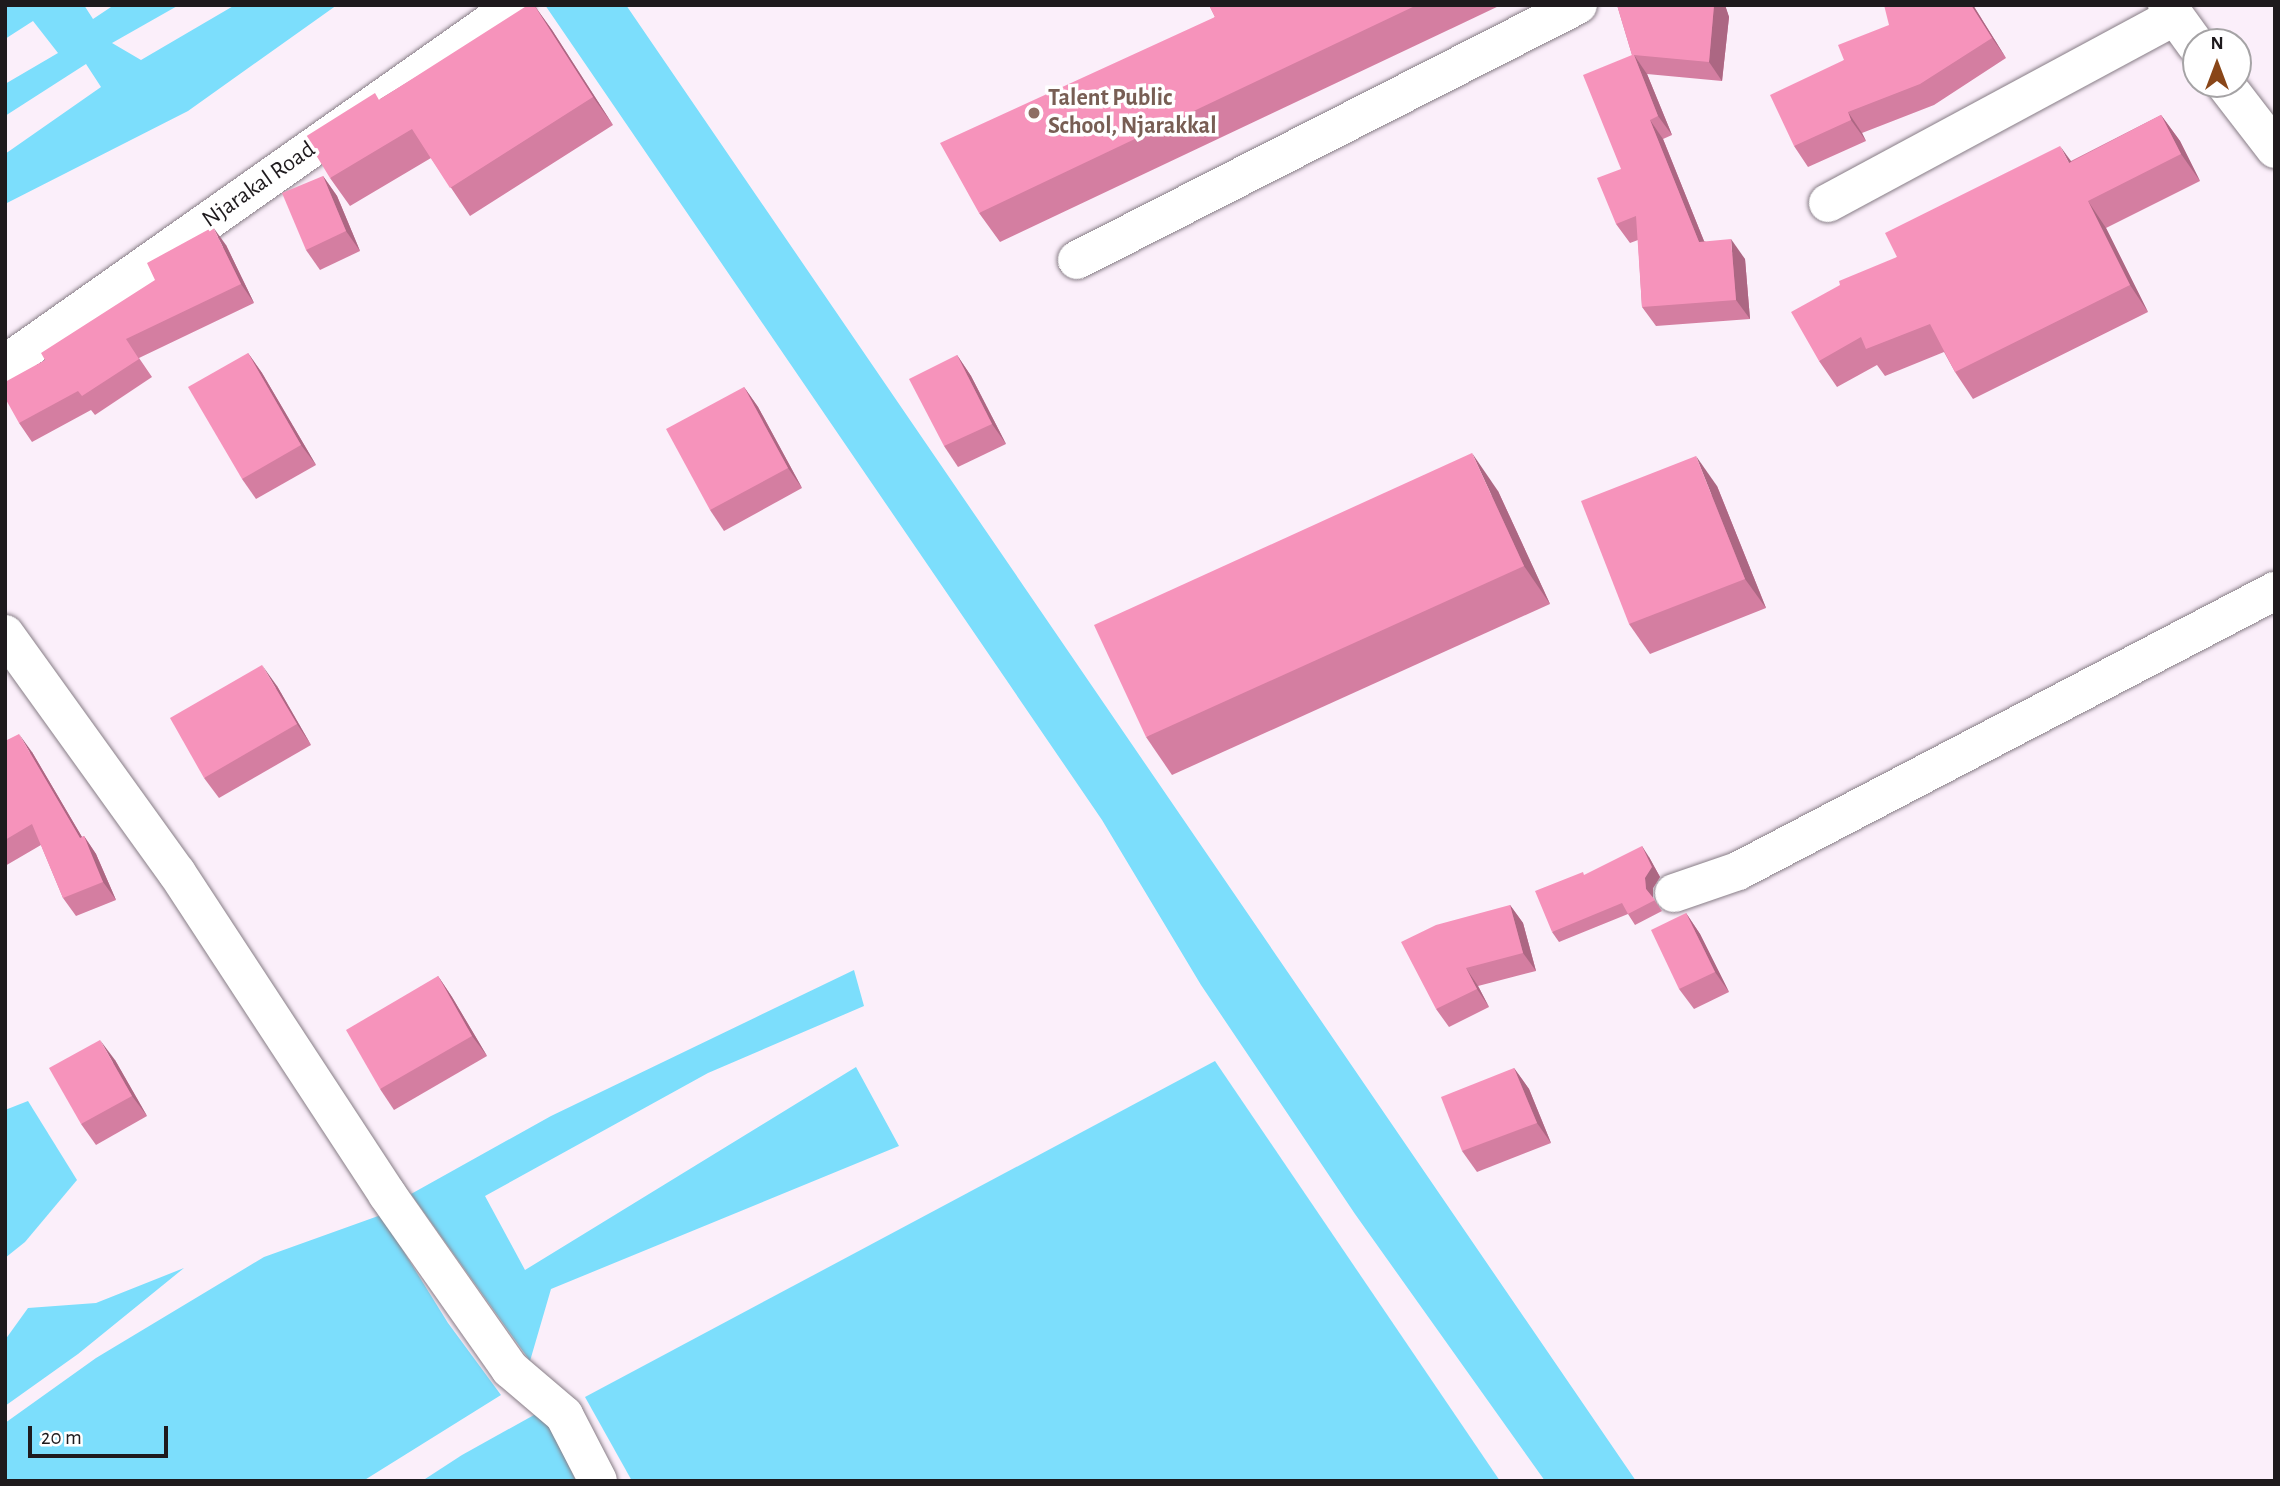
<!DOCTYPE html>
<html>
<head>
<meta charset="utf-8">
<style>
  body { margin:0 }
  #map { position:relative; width:2280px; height:1486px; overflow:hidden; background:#fbeffa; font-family:"Alegreya Sans",sans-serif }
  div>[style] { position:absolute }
  .water>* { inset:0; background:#7cdefc }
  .roads { filter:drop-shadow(0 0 2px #877d86) drop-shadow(0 0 2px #877d86) }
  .minor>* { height:38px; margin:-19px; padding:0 19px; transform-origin:19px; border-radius:19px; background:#fff }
  .major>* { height:38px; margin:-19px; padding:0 19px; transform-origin:19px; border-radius:19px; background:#fff }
  .wall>* { inset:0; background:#d47ea1 }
  .shaded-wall>* { inset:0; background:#ac6783 }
  .building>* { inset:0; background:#f693bb }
  .dots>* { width:19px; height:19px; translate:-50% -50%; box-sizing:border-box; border:4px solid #fff; border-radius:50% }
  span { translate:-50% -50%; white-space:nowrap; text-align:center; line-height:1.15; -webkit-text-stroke:7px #fff; paint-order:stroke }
  .education-label { font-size:24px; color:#785e54; font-weight:700 }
  .left { translate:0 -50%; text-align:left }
  .street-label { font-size:24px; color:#1e1a1d }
  .frame { position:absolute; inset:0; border:7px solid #1e1a1d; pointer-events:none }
  .north { position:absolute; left:2182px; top:28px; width:70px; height:70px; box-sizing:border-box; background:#fff; border:2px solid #a5a3a5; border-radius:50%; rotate:0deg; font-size:19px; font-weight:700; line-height:28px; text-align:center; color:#1e1a1d }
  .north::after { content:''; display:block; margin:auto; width:24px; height:32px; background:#894618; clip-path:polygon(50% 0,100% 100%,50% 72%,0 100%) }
  .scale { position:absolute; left:28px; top:1426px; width:140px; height:32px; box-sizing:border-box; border:4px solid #1e1a1d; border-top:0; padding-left:9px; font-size:21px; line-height:24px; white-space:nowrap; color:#1e1a1d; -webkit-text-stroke:5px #fff; paint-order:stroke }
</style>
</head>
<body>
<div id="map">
  <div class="water">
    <div style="clip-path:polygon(5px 5px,84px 5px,93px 19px,114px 5px,179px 5px,112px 43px,141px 60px,235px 5px,337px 5px,188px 111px,5px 204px,5px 154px,101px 87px,86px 64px,5px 116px,5px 84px,58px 53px,33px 21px,5px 39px)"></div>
    <div style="clip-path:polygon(545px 5px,626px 5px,1636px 1481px,1545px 1481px,1355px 1214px,1201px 985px,1102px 820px)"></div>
    <div style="clip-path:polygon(854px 970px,864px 1006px,708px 1073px,485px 1196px,525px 1270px,856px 1067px,899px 1146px,551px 1289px,530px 1361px,411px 1194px,551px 1116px)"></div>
    <div style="clip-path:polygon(1215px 1061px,1500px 1481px,632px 1481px,585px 1397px)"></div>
    <div style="clip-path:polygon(28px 1101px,77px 1180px,25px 1242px,5px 1258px,5px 1110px)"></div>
    <div style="clip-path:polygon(381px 1215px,448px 1323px,501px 1395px,363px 1481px,5px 1481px,5px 1423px,96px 1358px,264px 1257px)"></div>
    <div style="clip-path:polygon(184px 1268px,78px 1354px,5px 1406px,5px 1340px,28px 1308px,96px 1303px)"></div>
    <div style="clip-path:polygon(543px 1410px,576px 1481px,422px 1481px,462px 1455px)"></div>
  </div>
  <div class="roads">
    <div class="minor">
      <div style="left:2167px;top:5px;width:49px;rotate:54.1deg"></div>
      <div style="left:2225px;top:84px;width:82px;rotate:52.4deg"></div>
      <div style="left:1828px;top:203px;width:393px;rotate:-28.3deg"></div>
      <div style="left:1077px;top:260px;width:562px;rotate:-26.98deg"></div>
      <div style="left:5px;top:634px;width:294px;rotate:54.3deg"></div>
      <div style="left:177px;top:873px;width:384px;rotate:56.8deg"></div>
      <div style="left:387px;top:1194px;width:214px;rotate:54.9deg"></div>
      <div style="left:510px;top:1369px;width:71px;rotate:40.4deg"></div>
      <div style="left:564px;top:1415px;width:74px;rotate:62.7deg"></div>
      <div style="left:1674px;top:893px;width:68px;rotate:-19deg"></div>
      <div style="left:1738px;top:871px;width:606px;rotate:-27.54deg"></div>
    </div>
    <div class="major">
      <div style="left:5px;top:364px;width:624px;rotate:-35.14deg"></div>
    </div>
  </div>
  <div class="wall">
    <div style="clip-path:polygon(534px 5px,552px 30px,613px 125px,470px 216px,431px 158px,350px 206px,330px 178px,380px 99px)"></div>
    <div style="clip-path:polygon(1209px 5px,1501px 5px,1000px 242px,979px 213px,1215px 17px)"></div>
    <div style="clip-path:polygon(1617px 5px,1725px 5px,1729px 17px,1722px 81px,1647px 74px,1672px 135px,1663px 139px,1704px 241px,1745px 259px,1750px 319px,1656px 326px,1642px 307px,1638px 240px,1630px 243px,1616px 224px,1632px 55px)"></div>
    <div style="clip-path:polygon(1973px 5px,2006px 58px,1934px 105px,1862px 133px,1866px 141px,1808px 167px,1794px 146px,1844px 60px)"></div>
    <div style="clip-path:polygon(2161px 115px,2180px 141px,2200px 181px,2106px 228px,2148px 312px,1973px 399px,1955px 372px,1944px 352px,1885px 376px,1877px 365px,1837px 387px,1819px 361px,1897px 257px,2071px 161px)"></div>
    <div style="clip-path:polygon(323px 176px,337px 196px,360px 251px,320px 270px,306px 250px)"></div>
    <div style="clip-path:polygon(226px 245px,254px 303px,139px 358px,152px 377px,95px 415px,91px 410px,32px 442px,19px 423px,45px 360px)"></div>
    <div style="clip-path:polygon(248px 353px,262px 373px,316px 465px,256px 499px,242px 479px)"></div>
    <div style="clip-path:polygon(957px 355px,971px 376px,1006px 444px,958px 467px,944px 446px)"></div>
    <div style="clip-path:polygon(744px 387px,758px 407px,802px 488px,724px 531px,710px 510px)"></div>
    <div style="clip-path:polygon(1717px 486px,1766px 608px,1650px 654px,1629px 624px)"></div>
    <div style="clip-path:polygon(1498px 491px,1550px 604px,1172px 775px,1146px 737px)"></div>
    <div style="clip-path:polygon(277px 686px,311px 745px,219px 798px,204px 778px)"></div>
    <div style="clip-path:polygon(32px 752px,82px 837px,84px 836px,96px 854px,116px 900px,76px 916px,63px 898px,41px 845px,5px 866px,6px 761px)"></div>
    <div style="clip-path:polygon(1649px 857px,1660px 877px,1653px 888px,1653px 898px,1662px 911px,1635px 925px,1628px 914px,1559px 942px,1552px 932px)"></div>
    <div style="clip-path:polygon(1510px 905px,1523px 923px,1536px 971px,1478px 986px,1489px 1007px,1449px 1027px,1436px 1009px)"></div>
    <div style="clip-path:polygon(1686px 913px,1700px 934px,1729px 992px,1694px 1009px,1679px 989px)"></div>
    <div style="clip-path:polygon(438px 976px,452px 997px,487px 1056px,394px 1110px,380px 1089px)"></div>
    <div style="clip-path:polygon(115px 1060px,147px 1116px,96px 1145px,81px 1124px)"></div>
    <div style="clip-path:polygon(1514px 1068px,1529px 1089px,1551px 1143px,1477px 1172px,1462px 1151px)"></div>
  </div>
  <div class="shaded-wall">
    <div style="clip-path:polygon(534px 5px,552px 30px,613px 125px,593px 97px)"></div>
    <div style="clip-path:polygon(1714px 5px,1725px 5px,1729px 17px,1722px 81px,1709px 62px)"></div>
    <div style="clip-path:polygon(1971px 5px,1973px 5px,2006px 58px,1992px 38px)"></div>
    <div style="clip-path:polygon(1634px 55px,1647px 74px,1672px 135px,1658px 116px)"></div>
    <div style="clip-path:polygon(1848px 112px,1862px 133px,1866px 141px,1851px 120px)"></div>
    <div style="clip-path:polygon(2161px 115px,2180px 141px,2200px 181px,2181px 154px)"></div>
    <div style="clip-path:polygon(1650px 120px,1663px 139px,1712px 261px,1699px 242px)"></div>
    <div style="clip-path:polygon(2060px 146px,2079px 172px,2069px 163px)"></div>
    <div style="clip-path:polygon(323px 176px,337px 196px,360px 251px,346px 231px)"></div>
    <div style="clip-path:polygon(2088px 201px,2106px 228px,2148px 312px,2130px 285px)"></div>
    <div style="clip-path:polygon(213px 227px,226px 245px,254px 303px,241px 284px)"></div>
    <div style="clip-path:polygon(1731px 239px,1745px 259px,1750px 319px,1736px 300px)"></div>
    <div style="clip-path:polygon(248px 353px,262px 373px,316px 465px,301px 445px)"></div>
    <div style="clip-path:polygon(957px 355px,971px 376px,1006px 444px,992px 424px)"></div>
    <div style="clip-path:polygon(744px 387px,758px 407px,802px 488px,788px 468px)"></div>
    <div style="clip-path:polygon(1472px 453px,1498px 491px,1550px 604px,1524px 566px)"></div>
    <div style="clip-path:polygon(1696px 456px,1717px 486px,1766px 608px,1745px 579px)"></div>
    <div style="clip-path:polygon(262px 665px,277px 686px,311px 745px,297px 724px)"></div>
    <div style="clip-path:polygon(19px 734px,32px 752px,89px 849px,84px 836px,96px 854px,116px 900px,103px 882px,80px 838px)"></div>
    <div style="clip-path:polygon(1642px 846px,1649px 857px,1660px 877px,1653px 888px,1653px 899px,1646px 889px)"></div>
    <div style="clip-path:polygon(1510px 905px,1523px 923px,1536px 971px,1523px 953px)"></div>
    <div style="clip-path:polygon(1686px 913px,1700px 934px,1729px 992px,1715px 972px)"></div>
    <div style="clip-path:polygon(1466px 968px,1478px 986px,1489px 1007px,1477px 989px)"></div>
    <div style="clip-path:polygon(438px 976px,452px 997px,487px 1056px,472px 1036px)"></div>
    <div style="clip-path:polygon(100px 1040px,115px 1060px,147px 1116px,132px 1096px)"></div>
    <div style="clip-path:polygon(1514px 1068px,1529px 1089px,1551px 1143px,1537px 1123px)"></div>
  </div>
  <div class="building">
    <div style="clip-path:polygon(528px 5px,534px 5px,593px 97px,450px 188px,412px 129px,330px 178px,305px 137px,375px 93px,379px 100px)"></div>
    <div style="clip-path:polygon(1209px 5px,1417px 5px,979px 213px,940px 143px,1215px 17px)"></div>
    <div style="clip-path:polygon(1617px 5px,1714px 5px,1709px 62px,1634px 55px,1658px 116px,1650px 120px,1699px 242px,1731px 239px,1736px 300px,1642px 307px,1636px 216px,1616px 224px,1597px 178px,1621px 169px,1583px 75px,1632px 55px)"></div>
    <div style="clip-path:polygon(1884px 5px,1971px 5px,1992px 38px,1920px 84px,1848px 112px,1851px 120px,1794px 146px,1770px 95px,1844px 60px,1838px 45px,1889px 25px)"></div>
    <div style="clip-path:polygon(2161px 115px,2181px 154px,2088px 201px,2130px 285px,1955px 372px,1930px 324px,1866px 349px,1861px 337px,1819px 361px,1791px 312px,1840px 285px,1839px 281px,1897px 257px,1885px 233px,2060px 146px,2069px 163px)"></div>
    <div style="clip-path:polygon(323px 176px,346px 231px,306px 250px,282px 193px)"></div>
    <div style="clip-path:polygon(213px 227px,241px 284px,126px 339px,139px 359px,82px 396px,78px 391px,19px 423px,5px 398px,5px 382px,45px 360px,41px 353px,155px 280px,147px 263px)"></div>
    <div style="clip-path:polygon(248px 353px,301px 445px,242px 479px,188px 387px)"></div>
    <div style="clip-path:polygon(957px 355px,992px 424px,944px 446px,909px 379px)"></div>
    <div style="clip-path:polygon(744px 387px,788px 468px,710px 510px,666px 429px)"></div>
    <div style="clip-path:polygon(1472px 453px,1524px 566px,1146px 737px,1094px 625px)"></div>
    <div style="clip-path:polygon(1696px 456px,1745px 579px,1629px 624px,1581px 501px)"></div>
    <div style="clip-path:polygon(262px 665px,297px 724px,204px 778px,170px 718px)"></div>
    <div style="clip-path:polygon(19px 734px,80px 838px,84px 836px,103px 882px,63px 898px,32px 824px,5px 840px,5px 741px)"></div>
    <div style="clip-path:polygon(1642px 846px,1652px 867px,1645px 878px,1646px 889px,1655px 900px,1628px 914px,1622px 903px,1552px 932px,1535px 891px,1583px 872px,1584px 875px)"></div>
    <div style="clip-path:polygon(1510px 905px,1523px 953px,1466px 968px,1477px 989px,1436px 1009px,1401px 942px,1436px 925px)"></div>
    <div style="clip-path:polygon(1686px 913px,1715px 972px,1679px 989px,1651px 930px)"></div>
    <div style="clip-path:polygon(438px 976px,472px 1036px,380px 1089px,346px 1030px)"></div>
    <div style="clip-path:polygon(100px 1040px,132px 1096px,81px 1124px,49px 1068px)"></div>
    <div style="clip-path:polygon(1514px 1068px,1537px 1123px,1462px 1151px,1441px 1097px)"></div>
  </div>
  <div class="dots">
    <div style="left:1034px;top:113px;background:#8d6e63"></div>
  </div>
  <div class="education-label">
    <span class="left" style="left:1048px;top:113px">Talent Public<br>School, Njarakkal</span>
  </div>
  <div class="street-label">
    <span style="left:259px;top:185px;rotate:-35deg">Njarakal Road</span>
  </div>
  <div class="frame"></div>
  <div class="north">N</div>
  <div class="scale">20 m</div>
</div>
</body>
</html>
